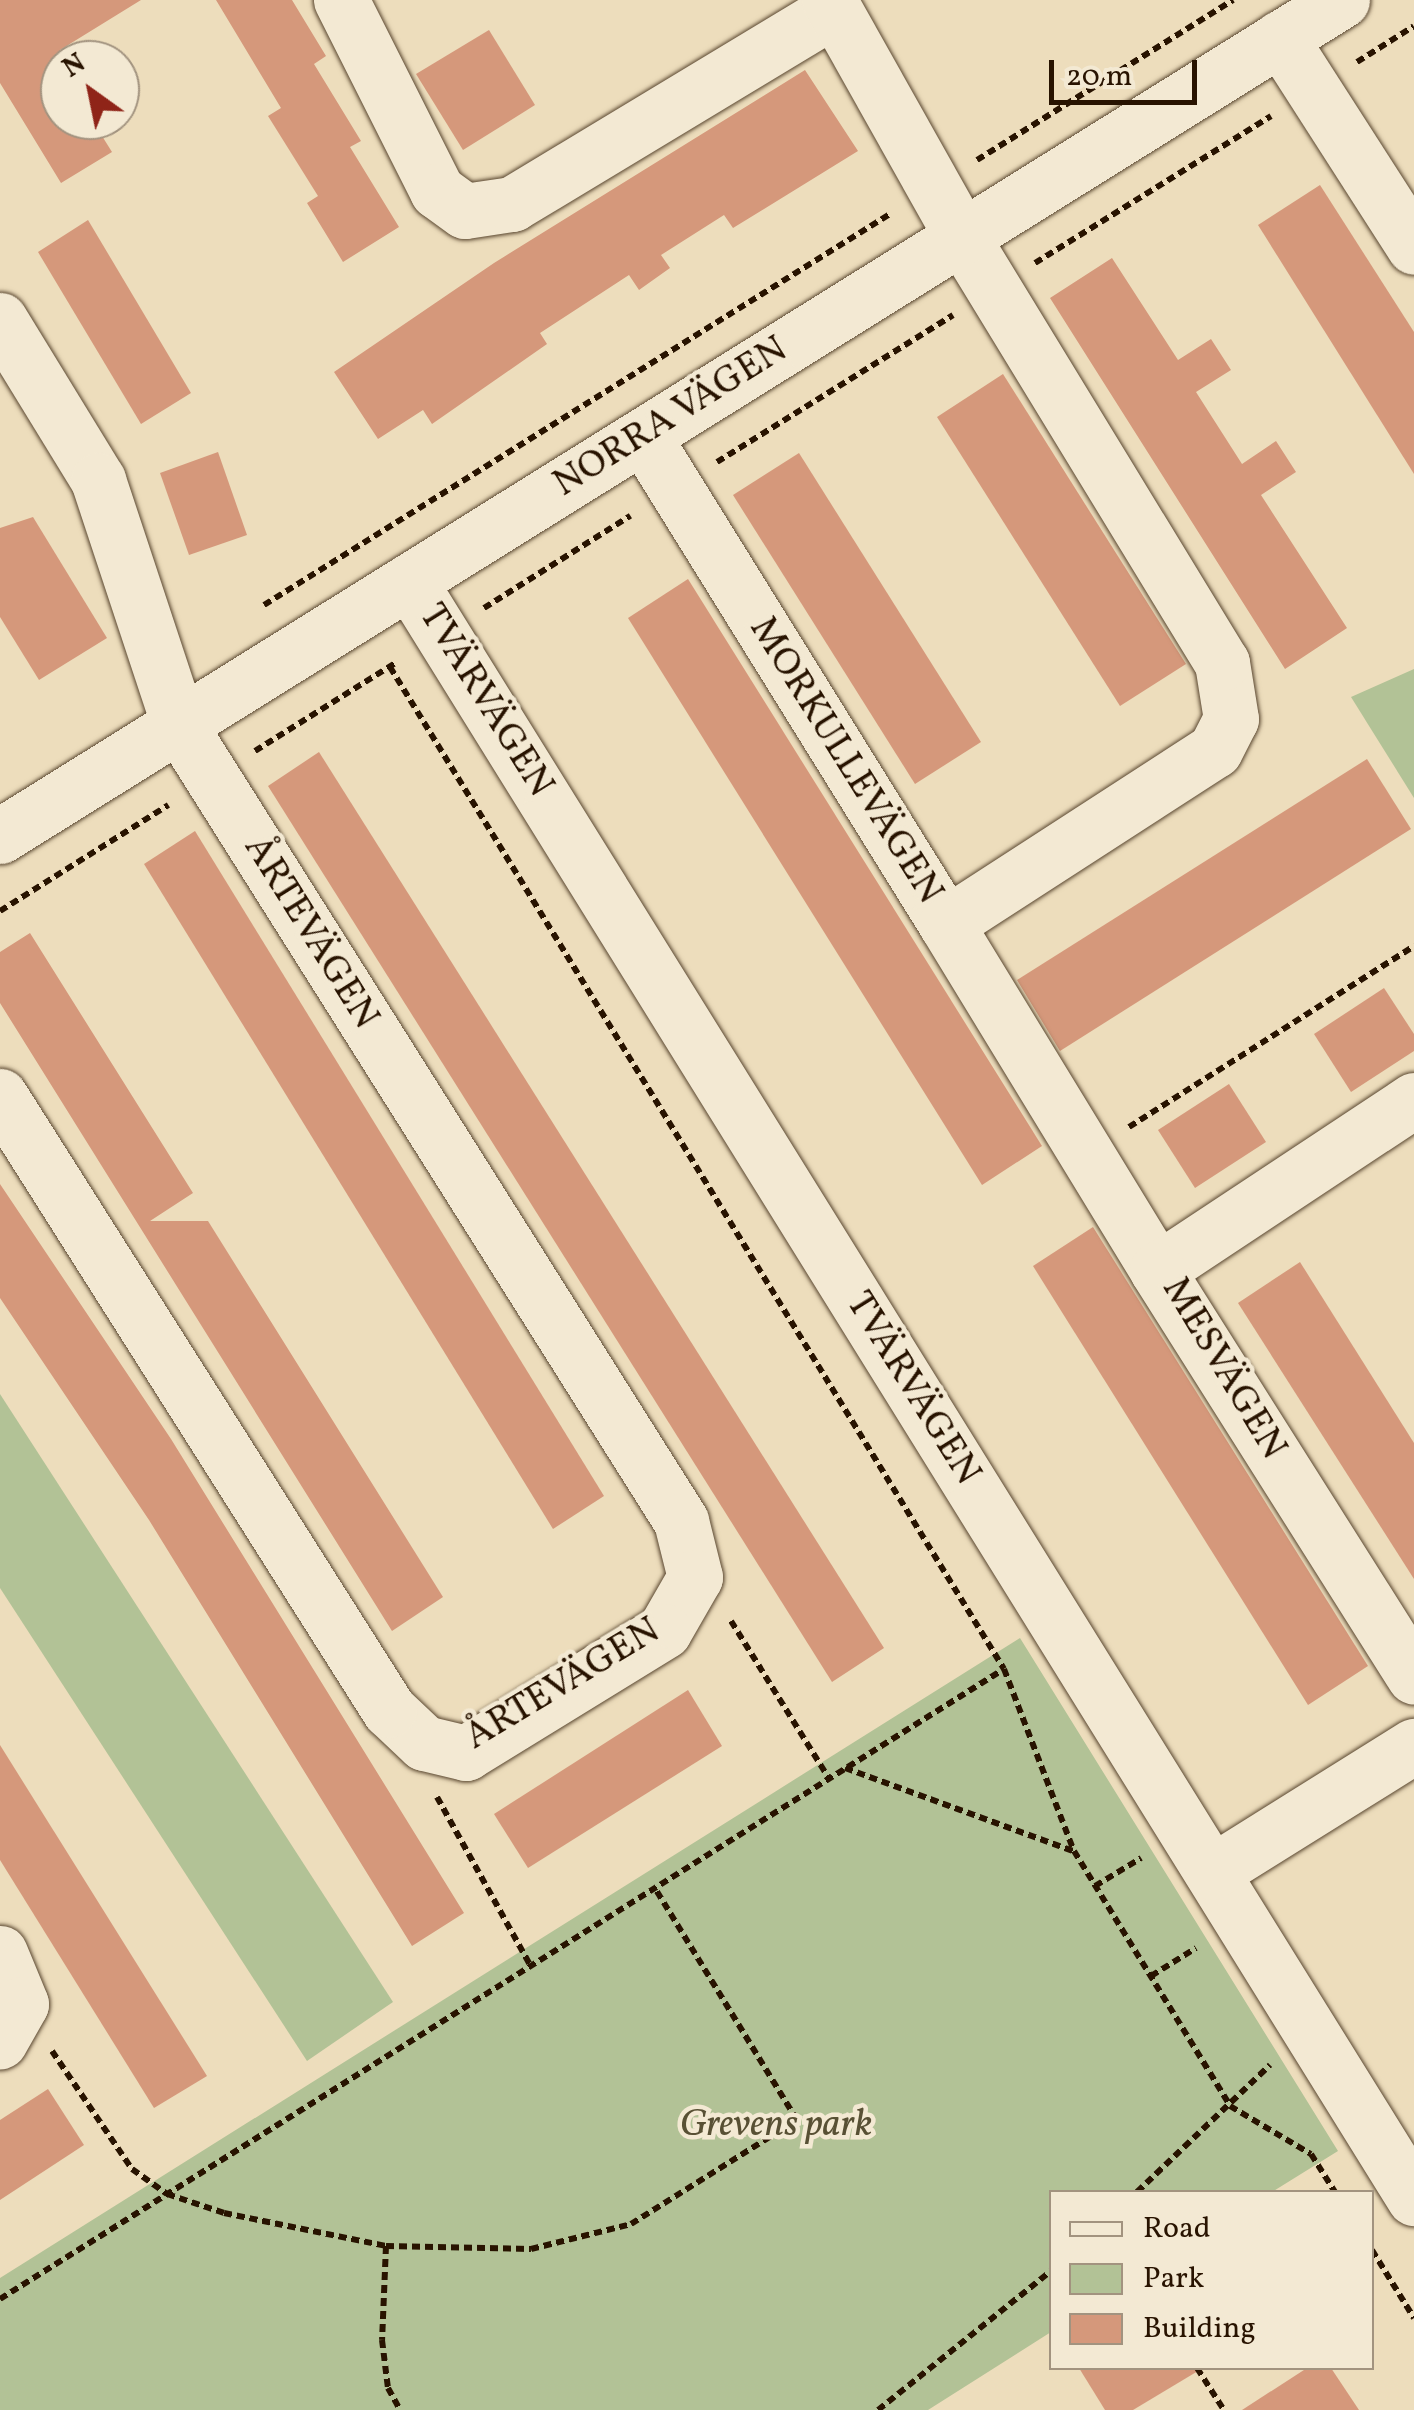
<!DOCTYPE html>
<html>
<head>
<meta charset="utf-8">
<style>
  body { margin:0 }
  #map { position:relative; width:1414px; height:2410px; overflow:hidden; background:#edddbc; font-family:Vollkorn,serif }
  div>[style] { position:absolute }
  .green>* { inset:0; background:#b2c296 }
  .building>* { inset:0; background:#d5987b }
  .path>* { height:6px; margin-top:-3px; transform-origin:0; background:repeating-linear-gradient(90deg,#281300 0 8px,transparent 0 13px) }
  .roads { filter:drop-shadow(0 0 2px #59462f) drop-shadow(0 0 2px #59462f) }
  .minor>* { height:55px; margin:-27.5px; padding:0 27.5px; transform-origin:27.5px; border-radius:27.5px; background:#f3e9d3 }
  span { translate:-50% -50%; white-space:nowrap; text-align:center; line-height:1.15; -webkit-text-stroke:9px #f3e9d3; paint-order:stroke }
  .street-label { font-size:38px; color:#281300 }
  .park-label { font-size:38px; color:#585034; font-style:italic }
  .legend { position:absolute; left:1049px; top:2190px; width:325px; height:180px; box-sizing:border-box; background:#f3e9d3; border:2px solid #a2937f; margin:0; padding:12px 18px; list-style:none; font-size:30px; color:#281300 }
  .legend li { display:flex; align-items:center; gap:20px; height:50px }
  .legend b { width:50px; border:2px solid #a2937f }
  .north { position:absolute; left:40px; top:40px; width:100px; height:100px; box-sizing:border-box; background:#f3e9d3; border:2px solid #a2937f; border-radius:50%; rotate:327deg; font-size:28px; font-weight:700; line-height:40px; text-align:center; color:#281300 }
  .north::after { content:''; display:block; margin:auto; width:35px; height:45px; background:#8f2418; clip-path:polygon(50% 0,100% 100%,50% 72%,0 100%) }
  .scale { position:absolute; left:1049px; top:60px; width:148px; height:45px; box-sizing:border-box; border:5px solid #281300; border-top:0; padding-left:12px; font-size:30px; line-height:35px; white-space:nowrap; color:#281300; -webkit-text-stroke:8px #f3e9d3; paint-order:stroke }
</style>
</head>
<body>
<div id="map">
  <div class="green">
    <div style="clip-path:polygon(1414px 669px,1414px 798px,1351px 697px)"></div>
    <div style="clip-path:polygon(0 1394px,393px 2002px,307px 2061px,0 1588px)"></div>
    <div style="clip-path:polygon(1020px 1638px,1338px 2151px,1272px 2192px,1052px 2192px,1051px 2332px,928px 2410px,0 2410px,0 2278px)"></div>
  </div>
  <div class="building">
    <div style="clip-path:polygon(0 0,141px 0,60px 50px,60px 120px,92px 120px,112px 152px,61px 183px,0 83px)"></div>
    <div style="clip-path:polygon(216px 0,292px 0,326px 56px,314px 64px,361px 141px,350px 147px,399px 227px,343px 262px,307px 203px,318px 196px,268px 116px,281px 108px)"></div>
    <div style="clip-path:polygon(489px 30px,535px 105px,463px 150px,416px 74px)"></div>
    <div style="clip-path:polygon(805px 70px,858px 151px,733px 228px,724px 215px,661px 255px,670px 268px,639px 290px,629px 275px,540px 333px,547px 344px,432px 424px,423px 410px,378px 439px,334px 372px,494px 263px)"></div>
    <div style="clip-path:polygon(1320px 185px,1414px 332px,1414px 474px,1258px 225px)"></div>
    <div style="clip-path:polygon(88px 220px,191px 393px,141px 424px,38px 252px)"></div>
    <div style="clip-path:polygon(1112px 258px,1178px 360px,1211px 339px,1231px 370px,1196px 392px,1242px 464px,1276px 441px,1296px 472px,1261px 495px,1347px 628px,1285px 669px,1050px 298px)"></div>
    <div style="clip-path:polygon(1003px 374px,1186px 664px,1120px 706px,937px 417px)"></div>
    <div style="clip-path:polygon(218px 452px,247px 535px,189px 555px,160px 473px)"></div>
    <div style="clip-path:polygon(799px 453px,981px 742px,915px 784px,733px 495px)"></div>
    <div style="clip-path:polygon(33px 517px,107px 638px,39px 680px,0 617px,0 528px)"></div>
    <div style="clip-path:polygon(688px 579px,1042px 1146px,982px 1185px,628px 618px)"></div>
    <div style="clip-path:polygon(319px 752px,884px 1648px,832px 1682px,268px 786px)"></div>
    <div style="clip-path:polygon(1367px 759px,1411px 829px,1060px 1051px,1017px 980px)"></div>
    <div style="clip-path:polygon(195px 831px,604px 1496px,553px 1529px,144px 864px)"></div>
    <div style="clip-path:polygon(30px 933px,193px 1193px,150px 1221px,208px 1221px,443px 1597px,392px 1631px,0 1003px,0 952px)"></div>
    <div style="clip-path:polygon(1384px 988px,1414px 1034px,1414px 1051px,1351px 1092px,1314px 1034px)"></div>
    <div style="clip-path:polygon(1229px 1084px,1266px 1142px,1195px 1188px,1158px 1130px)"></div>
    <div style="clip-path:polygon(0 1184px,171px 1439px,464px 1913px,412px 1946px,149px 1520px,0 1298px)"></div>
    <div style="clip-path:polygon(1093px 1227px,1368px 1666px,1308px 1705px,1033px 1266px)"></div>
    <div style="clip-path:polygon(1300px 1262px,1414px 1443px,1414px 1579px,1238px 1303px)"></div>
    <div style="clip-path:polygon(688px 1690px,722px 1746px,528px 1868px,494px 1814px)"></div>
    <div style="clip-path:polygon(0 1745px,207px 2076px,154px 2108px,0 1860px)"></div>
    <div style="clip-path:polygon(48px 2089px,84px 2145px,0 2200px,0 2120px)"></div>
    <div style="clip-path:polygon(1079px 2368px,1203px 2368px,1133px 2410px,1105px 2410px)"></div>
    <div style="clip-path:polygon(1307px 2368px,1331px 2368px,1359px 2410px,1242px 2410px)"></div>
  </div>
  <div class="path">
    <div style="left:1357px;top:62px;width:67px;rotate:-32.3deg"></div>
    <div style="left:977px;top:160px;width:302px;rotate:-32deg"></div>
    <div style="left:1035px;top:263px;width:278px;rotate:-31.9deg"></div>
    <div style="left:717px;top:462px;width:278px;rotate:-31.9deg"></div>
    <div style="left:264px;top:605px;width:738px;rotate:-31.99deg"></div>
    <div style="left:484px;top:608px;width:173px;rotate:-32.2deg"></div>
    <div style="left:390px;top:667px;width:1175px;rotate:58.5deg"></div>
    <div style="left:255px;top:751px;width:168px;rotate:-32.1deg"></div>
    <div style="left:0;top:911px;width:199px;rotate:-32.2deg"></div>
    <div style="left:1129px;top:1127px;width:338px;rotate:-32.4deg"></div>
    <div style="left:731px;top:1621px;width:184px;rotate:58.1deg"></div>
    <div style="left:845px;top:1768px;width:243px;rotate:20deg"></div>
    <div style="left:437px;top:1797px;width:192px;rotate:61deg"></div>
    <div style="left:1095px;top:1886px;width:54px;rotate:-31.3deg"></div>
    <div style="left:1151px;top:1976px;width:53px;rotate:-31.9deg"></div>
    <div style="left:52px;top:2051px;width:143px;rotate:55.9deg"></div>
    <div style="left:132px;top:2169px;width:43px;rotate:35.5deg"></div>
    <div style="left:167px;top:2194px;width:60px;rotate:18.4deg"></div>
    <div style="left:224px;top:2213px;width:165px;rotate:11.5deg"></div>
    <div style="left:386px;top:2246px;width:145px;rotate:1.2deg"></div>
    <div style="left:531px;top:2249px;width:103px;rotate:-14deg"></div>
    <div style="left:631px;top:2224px;width:196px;rotate:-32.1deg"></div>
    <div style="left:797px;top:2120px;width:273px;rotate:-121.5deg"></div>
    <div style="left:1137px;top:2192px;width:184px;rotate:-43.7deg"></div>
    <div style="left:386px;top:2246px;width:94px;rotate:92.4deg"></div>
    <div style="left:382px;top:2340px;width:48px;rotate:82.9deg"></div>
    <div style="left:388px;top:2388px;width:25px;rotate:61deg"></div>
    <div style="left:1372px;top:2250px;width:80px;rotate:58.3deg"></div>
    <div style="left:0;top:2299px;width:1185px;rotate:-32.11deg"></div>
    <div style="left:1004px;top:1669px;width:195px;rotate:69deg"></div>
    <div style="left:1074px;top:1851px;width:299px;rotate:58.5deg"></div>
    <div style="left:1230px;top:2106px;width:94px;rotate:30.7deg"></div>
    <div style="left:1311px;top:2154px;width:45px;rotate:57.7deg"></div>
    <div style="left:1197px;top:2368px;width:50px;rotate:57.3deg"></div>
    <div style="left:878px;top:2410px;width:223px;rotate:-38.8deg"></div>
  </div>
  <div class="roads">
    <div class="minor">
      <div style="left:341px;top:0;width:214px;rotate:63.3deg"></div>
      <div style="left:437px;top:191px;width:34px;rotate:36deg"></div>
      <div style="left:465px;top:211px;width:48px;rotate:-8.5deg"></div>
      <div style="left:512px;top:204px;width:375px;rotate:-31.1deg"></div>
      <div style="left:1280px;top:38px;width:248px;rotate:57.3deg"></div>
      <div style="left:0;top:320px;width:188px;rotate:58.5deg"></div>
      <div style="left:98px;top:480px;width:258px;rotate:71.7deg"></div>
      <div style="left:179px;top:725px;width:941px;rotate:57.76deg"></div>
      <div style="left:681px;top:1521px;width:58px;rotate:76deg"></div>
      <div style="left:695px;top:1577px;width:62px;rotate:119.9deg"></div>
      <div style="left:664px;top:1631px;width:233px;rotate:148.4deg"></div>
      <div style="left:466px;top:1753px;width:43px;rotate:-166.6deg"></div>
      <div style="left:424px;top:1743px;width:48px;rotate:-136.7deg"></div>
      <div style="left:389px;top:1710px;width:727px;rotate:-122.36deg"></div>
      <div style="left:643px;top:436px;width:574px;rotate:58.16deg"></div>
      <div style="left:946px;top:924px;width:320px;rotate:-32.9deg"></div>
      <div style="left:1215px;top:750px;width:35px;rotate:-63deg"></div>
      <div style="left:1231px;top:719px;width:57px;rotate:-99.1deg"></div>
      <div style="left:1222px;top:663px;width:499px;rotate:-121.4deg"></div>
      <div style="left:962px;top:237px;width:272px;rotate:-119.3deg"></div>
      <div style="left:409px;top:581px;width:1904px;rotate:58.14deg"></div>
      <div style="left:0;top:836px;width:1581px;rotate:-31.92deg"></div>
      <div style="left:946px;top:924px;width:405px;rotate:58.6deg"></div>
      <div style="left:1414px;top:1100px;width:308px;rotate:146.5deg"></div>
      <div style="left:1157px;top:1270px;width:481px;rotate:57.7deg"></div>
      <div style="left:1212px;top:1872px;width:238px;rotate:-32deg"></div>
      <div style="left:0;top:1953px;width:55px;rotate:67.6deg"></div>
      <div style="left:21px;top:2004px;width:43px;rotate:119.6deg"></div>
    </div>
  </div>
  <div class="street-label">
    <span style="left:671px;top:418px;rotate:-32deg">NORRA VÄGEN</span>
    <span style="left:485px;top:701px;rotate:58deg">TVÄRVÄGEN</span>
    <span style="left:845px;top:761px;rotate:58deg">MORKULLEVÄGEN</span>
    <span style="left:310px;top:933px;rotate:58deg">ÅRTEVÄGEN</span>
    <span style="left:1223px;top:1369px;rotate:59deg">MESVÄGEN</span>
    <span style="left:912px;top:1389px;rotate:58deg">TVÄRVÄGEN</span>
    <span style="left:563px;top:1685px;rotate:-31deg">ÅRTEVÄGEN</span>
  </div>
  <div class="park-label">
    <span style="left:776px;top:2126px">Grevens park</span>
  </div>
  <ul class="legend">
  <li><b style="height:12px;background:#f3e9d3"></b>Road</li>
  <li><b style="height:28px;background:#b2c296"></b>Park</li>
  <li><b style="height:28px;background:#d5987b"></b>Building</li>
  </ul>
  <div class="north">N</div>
  <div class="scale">20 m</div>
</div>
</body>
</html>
